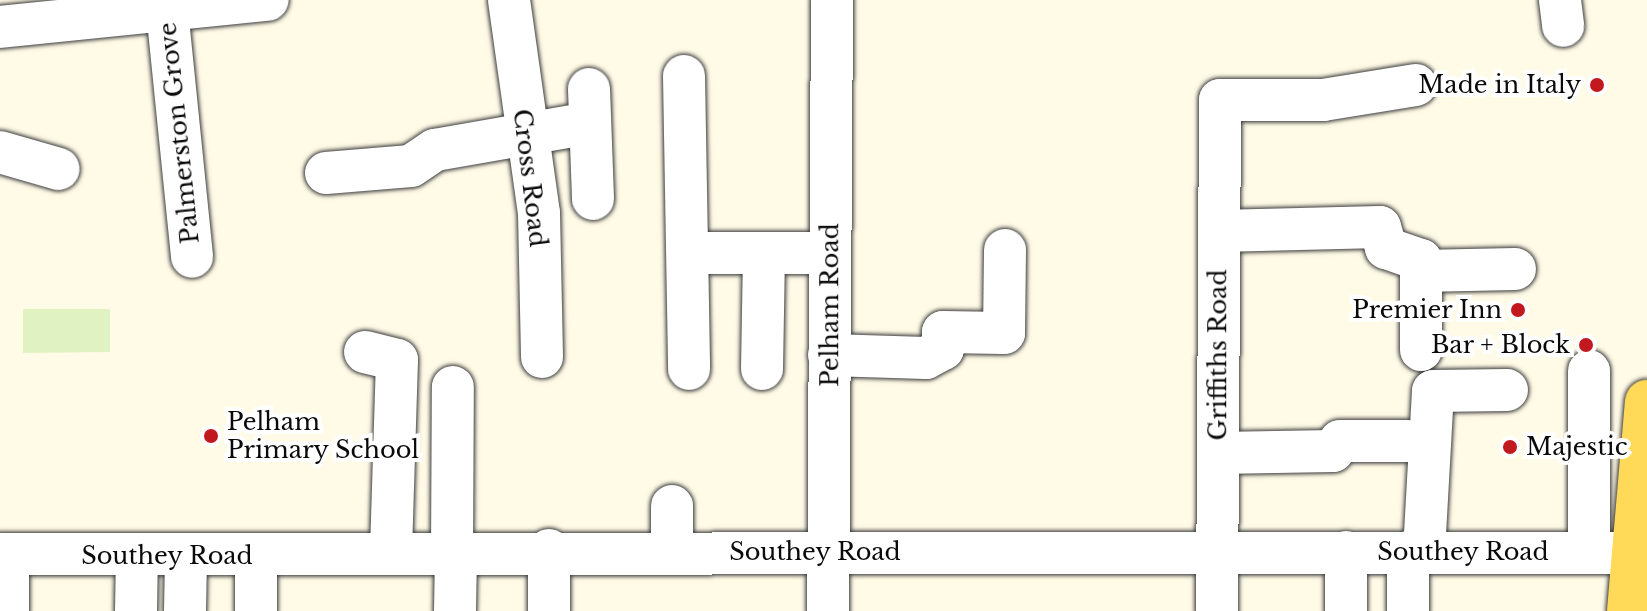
<!DOCTYPE html>
<html>
<head>
<meta charset="utf-8">
<style>
  body { margin:0 }
  #map { position:relative; width:1647px; height:611px; overflow:hidden; background:#fffbe7; font-family:"Libre Baskerville",serif }
  div>[style] { position:absolute }
  .pitch>* { inset:0; background:#e0f2c1 }
  .roads { filter:drop-shadow(0 0 2px #3d3d3d) drop-shadow(0 0 2px #3d3d3d) }
  .minor>* { height:42px; margin:-21px; padding:0 21px; transform-origin:21px; border-radius:21px; background:#fff }
  .major>* { height:44px; margin:-22px; padding:0 22px; transform-origin:22px; border-radius:22px; background:#ffd957 }
  .dots>* { width:22px; height:22px; translate:-50% -50%; box-sizing:border-box; border:4px solid #fff; border-radius:50% }
  span { translate:-50% -50%; white-space:nowrap; text-align:center; line-height:1.15; -webkit-text-stroke:8px #fff; paint-order:stroke }
  .poi-label { font-size:24px; color:#0a0a0a }
  .right { translate:-100% -50%; text-align:right }
  .left { translate:0 -50%; text-align:left }
  .street-label { font-size:24px; color:#0a0a0a }
</style>
</head>
<body>
<div id="map">
  <div class="pitch">
    <div style="clip-path:polygon(23px 309px,110px 309px,110px 352px,23px 353px)"></div>
  </div>
  <div class="roads">
    <div class="minor">
      <div style="left:509px;top:0;width:215px;rotate:82deg"></div>
      <div style="left:539px;top:213px;width:144px;rotate:88.8deg"></div>
      <div style="left:1560px;top:0;width:26px;rotate:83deg"></div>
      <div style="left:167px;top:10px;width:248px;rotate:84.2deg"></div>
      <div style="left:0;top:27px;width:269px;rotate:-5.8deg"></div>
      <div style="left:684px;top:76px;width:293px;rotate:89deg"></div>
      <div style="left:589px;top:89px;width:110px;rotate:87.9deg"></div>
      <div style="left:0;top:152px;width:61px;rotate:16.1deg"></div>
      <div style="left:326px;top:173px;width:85px;rotate:-4.7deg"></div>
      <div style="left:411px;top:166px;width:29px;rotate:-34deg"></div>
      <div style="left:435px;top:150px;width:157px;rotate:-9.9deg"></div>
      <div style="left:1219px;top:231px;width:161px;rotate:-1.4deg"></div>
      <div style="left:1380px;top:227px;width:22px;rotate:74deg"></div>
      <div style="left:1386px;top:248px;width:37px;rotate:19deg"></div>
      <div style="left:1421px;top:260px;width:90px;rotate:90deg"></div>
      <div style="left:688px;top:253px;width:142px"></div>
      <div style="left:1421px;top:271px;width:94px;rotate:-1.2deg"></div>
      <div style="left:365px;top:352px;width:33px;rotate:14deg"></div>
      <div style="left:397px;top:360px;width:193px;rotate:91.8deg"></div>
      <div style="left:829px;top:355px;width:97px;rotate:1.8deg"></div>
      <div style="left:926px;top:358px;width:19px;rotate:-28deg"></div>
      <div style="left:943px;top:349px;width:17px;rotate:-90deg"></div>
      <div style="left:943px;top:332px;width:61px;rotate:0.9deg"></div>
      <div style="left:1004px;top:333px;width:83px;rotate:-89.3deg"></div>
      <div style="left:762px;top:369px;width:116px;rotate:-89deg"></div>
      <div style="left:1218px;top:453px;width:115px;rotate:-1deg"></div>
      <div style="left:1333px;top:451px;width:12px;rotate:-55deg"></div>
      <div style="left:1340px;top:441px;width:68px"></div>
      <div style="left:672px;top:551px;width:45px;rotate:-90deg"></div>
      <div style="left:452px;top:552px;width:165px;rotate:-89.7deg"></div>
      <div style="left:1346px;top:552px;width:59px;rotate:90deg"></div>
      <div style="left:1408px;top:552px;width:59px;rotate:90deg"></div>
      <div style="left:1424px;top:552px;width:161px;rotate:-86.8deg"></div>
      <div style="left:1433px;top:391px;width:74px;rotate:-0.8deg"></div>
      <div style="left:1589px;top:552px;width:181px;rotate:-90deg"></div>
      <div style="left:0;top:554px;width:1630px;rotate:-0.04deg"></div>
      <div style="left:8px;top:554px;width:57px;rotate:90deg"></div>
      <div style="left:136px;top:611px;width:55px;rotate:-89deg"></div>
      <div style="left:185px;top:611px;width:54px;rotate:-88.9deg"></div>
      <div style="left:256px;top:611px;width:55px;rotate:-90deg"></div>
      <div style="left:455px;top:611px;width:59px;rotate:-89deg"></div>
      <div style="left:549px;top:611px;width:61px;rotate:-90deg"></div>
      <div style="left:828px;top:611px;width:611px;rotate:-89.62deg"></div>
      <div style="left:1217px;top:611px;width:511px;rotate:-89.66deg"></div>
      <div style="left:1220px;top:100px;width:103px"></div>
      <div style="left:1323px;top:100px;width:94px;rotate:-9.2deg"></div>
    </div>
    <div class="major">
      <div style="left:1629px;top:611px;width:210px;rotate:-85.1deg"></div>
    </div>
  </div>
  <div class="dots">
    <div style="left:1597px;top:85px;background:#c2191e"></div>
    <div style="left:1518px;top:310px;background:#c2191e"></div>
    <div style="left:1586px;top:345px;background:#c2191e"></div>
    <div style="left:211px;top:436px;background:#c2191e"></div>
    <div style="left:1510px;top:447px;background:#c2191e"></div>
  </div>
  <div class="poi-label">
    <span class="right" style="left:1581px;top:85px">Made in Italy</span>
    <span class="right" style="left:1502px;top:310px">Premier Inn</span>
    <span class="right" style="left:1570px;top:345px">Bar + Block</span>
    <span class="left" style="left:227px;top:436px">Pelham<br>Primary School</span>
    <span class="left" style="left:1526px;top:447px">Majestic</span>
  </div>
  <div class="street-label">
    <span style="left:179px;top:133px;rotate:-96deg">Palmerston Grove</span>
    <span style="left:530px;top:178px;rotate:83deg">Cross Road</span>
    <span style="left:830px;top:305px;rotate:-90deg">Pelham Road</span>
    <span style="left:1218px;top:355px;rotate:-90deg">Griffiths Road</span>
    <span style="left:815px;top:552px">Southey Road</span>
    <span style="left:1463px;top:552px">Southey Road</span>
    <span style="left:167px;top:556px">Southey Road</span>
  </div>
</div>
</body>
</html>
